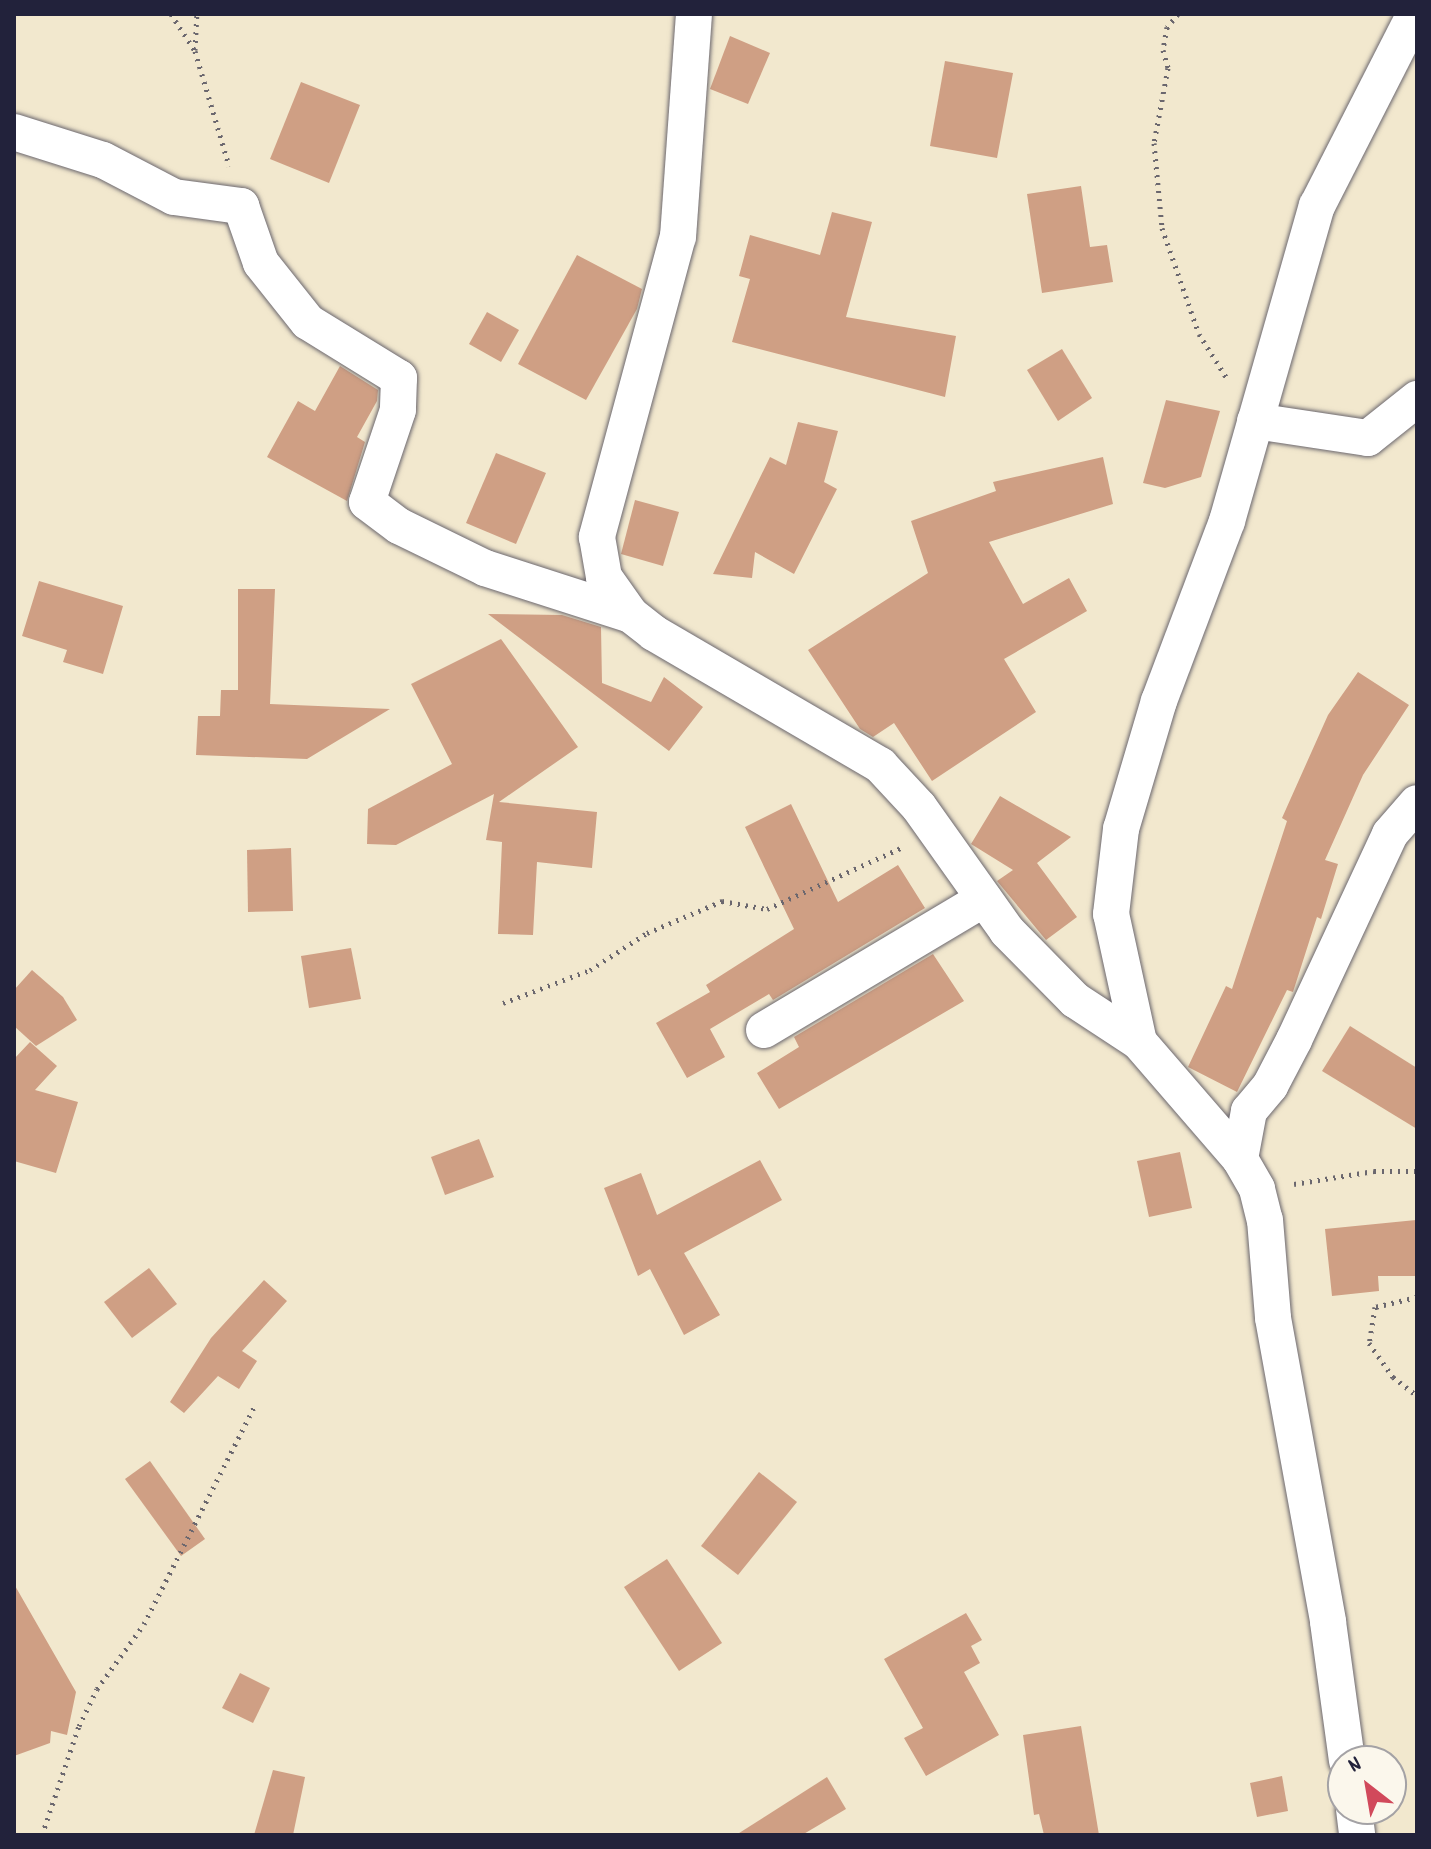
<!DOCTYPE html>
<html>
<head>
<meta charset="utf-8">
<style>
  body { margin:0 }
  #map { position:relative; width:1431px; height:1849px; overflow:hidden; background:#f2e8ce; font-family:Dekko,sans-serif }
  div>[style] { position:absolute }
  .building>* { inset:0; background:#cf9f84 }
  .path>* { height:5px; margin-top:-2.5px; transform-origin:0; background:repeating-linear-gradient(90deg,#6b676e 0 2px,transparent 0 8px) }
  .roads { filter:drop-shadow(0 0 2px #6b676e) drop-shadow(0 0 2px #6b676e) }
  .minor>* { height:36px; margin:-18px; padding:0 18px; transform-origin:18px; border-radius:18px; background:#fff }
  span { translate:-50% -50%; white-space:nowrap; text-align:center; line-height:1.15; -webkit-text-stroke:6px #fbf7ec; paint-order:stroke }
  .frame { position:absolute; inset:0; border:16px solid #22223b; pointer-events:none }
  .north { position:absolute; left:1327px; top:1745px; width:80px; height:80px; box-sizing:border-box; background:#fbf7ec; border:2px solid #a4a2a5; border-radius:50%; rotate:329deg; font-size:22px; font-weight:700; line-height:32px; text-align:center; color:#22223b }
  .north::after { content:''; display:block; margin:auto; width:28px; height:36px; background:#d1495b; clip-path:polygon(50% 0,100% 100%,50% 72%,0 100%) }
</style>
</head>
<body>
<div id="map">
  <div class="building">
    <div style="clip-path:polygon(730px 36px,770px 53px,748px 104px,710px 89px)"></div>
    <div style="clip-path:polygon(945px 61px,1013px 73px,997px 158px,930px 146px)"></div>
    <div style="clip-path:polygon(301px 82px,360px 105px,329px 183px,270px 159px)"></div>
    <div style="clip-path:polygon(1081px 186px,1090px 247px,1107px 245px,1113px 282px,1042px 293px,1027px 194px)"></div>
    <div style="clip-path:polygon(832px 212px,872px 222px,846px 317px,956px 336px,945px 397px,732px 342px,750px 279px,739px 276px,750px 235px,820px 255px)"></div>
    <div style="clip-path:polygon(577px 255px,642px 289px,637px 309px,586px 400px,518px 364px)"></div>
    <div style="clip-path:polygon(487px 312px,519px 330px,501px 362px,469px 344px)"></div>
    <div style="clip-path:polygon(1062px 349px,1092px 398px,1058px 421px,1027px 370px)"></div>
    <div style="clip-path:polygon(340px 366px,378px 390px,377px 401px,357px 437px,365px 442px,347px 501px,267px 457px,298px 401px,315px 411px)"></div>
    <div style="clip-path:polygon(1166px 400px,1220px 411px,1201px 477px,1165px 488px,1143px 483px)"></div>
    <div style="clip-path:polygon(798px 422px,838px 431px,824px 482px,837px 489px,794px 574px,755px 552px,752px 578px,713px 574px,770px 457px,786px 465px)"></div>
    <div style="clip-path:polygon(496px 453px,546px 473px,516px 544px,466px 523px)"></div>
    <div style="clip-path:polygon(1103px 457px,1113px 504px,989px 542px,1023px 604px,1069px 578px,1087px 611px,1004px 659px,1036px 712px,932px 781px,894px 723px,873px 737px,860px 729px,808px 650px,928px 573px,911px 521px,996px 491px,993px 482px)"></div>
    <div style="clip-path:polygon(635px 500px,679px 512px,663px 566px,621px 554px)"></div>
    <div style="clip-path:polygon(39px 581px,123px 606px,103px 674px,63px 662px,67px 650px,22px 636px)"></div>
    <div style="clip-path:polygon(238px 589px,275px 589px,270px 704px,390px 709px,307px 759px,196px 755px,198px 716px,220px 716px,221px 690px,238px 690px)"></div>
    <div style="clip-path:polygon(488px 614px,562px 615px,601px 627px,602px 683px,651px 702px,664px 677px,703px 707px,669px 751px)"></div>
    <div style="clip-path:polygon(501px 639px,578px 747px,499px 802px,597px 812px,592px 868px,537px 862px,533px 935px,498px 934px,502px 842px,486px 840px,494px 794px,396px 845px,367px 844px,368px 809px,452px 764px,411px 684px)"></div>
    <div style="clip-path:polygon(1358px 672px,1409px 705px,1363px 775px,1325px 860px,1338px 864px,1321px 919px,1317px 917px,1293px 992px,1287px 990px,1237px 1092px,1188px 1067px,1226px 986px,1232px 989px,1287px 821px,1282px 818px,1328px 715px)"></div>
    <div style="clip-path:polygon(1000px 796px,1071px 837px,1037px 863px,1077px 917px,1046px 940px,997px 881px,1013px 870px,971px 844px)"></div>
    <div style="clip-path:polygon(791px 804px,838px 902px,898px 865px,925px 908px,773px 1000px,769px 994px,710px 1029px,725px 1057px,687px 1078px,656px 1023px,710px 992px,706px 985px,794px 929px,745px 827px)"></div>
    <div style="clip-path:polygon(291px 848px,293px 911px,248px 912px,247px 850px)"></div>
    <div style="clip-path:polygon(351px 948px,361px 999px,309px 1008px,301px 956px)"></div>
    <div style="clip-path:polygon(933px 954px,964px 1001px,779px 1109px,757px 1073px,799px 1047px,794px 1037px)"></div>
    <div style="clip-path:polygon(32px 970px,63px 997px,77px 1020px,36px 1046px,14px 1026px,14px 990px)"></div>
    <div style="clip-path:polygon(1350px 1026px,1417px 1068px,1417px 1129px,1322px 1071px)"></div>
    <div style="clip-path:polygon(30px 1042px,57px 1066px,35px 1090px,78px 1102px,56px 1173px,14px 1161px,14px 1059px)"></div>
    <div style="clip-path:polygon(479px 1139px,494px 1177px,445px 1195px,431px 1157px)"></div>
    <div style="clip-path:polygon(1180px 1152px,1192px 1208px,1149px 1217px,1137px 1161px)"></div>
    <div style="clip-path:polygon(760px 1160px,782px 1200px,684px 1253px,720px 1315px,684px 1335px,650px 1269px,638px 1276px,604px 1188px,641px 1173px,657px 1215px)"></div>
    <div style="clip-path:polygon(1416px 1220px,1416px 1276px,1378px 1276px,1379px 1291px,1332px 1296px,1325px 1229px)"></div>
    <div style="clip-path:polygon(149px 1268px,177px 1304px,132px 1338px,104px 1302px)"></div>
    <div style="clip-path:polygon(264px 1280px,287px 1301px,242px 1351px,257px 1361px,239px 1389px,218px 1376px,184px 1413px,170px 1402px,211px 1338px)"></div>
    <div style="clip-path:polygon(150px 1461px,205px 1539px,181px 1556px,125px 1479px)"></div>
    <div style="clip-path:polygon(759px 1472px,797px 1502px,738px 1575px,701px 1546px)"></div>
    <div style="clip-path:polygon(667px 1559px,722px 1643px,679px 1671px,624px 1587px)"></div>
    <div style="clip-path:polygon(14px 1584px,76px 1692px,67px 1735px,51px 1731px,50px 1743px,14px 1756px)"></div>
    <div style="clip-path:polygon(966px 1613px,982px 1640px,971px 1646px,980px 1663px,964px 1672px,999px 1735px,926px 1776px,904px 1738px,923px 1728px,884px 1659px)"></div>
    <div style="clip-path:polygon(240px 1673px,270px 1688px,253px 1723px,222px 1708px)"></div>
    <div style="clip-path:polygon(1081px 1726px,1099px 1835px,1044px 1835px,1039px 1814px,1034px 1815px,1023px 1735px)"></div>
    <div style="clip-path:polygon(273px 1770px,305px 1777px,293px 1835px,254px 1835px)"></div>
    <div style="clip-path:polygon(1282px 1776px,1288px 1811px,1257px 1817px,1250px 1783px)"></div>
    <div style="clip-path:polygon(827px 1777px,846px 1809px,802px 1835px,736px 1835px)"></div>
  </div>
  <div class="path">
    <div style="left:171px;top:14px;width:44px;rotate:57deg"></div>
    <div style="left:195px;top:51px;width:120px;rotate:73.5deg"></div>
    <div style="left:1178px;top:14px;width:17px;rotate:130deg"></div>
    <div style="left:1167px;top:27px;width:23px;rotate:100deg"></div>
    <div style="left:1163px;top:50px;width:19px;rotate:74deg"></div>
    <div style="left:1168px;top:68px;width:76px;rotate:100.6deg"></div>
    <div style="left:1154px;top:143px;width:85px;rotate:84.6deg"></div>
    <div style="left:1162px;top:228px;width:112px;rotate:70.8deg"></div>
    <div style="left:1199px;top:334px;width:54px;rotate:57.8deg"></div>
    <div style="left:195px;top:50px;width:36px;rotate:-87deg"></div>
    <div style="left:503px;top:1003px;width:93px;rotate:-20.8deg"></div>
    <div style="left:590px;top:970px;width:68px;rotate:-33deg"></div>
    <div style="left:647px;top:933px;width:82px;rotate:-23.1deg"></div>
    <div style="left:722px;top:901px;width:46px;rotate:10.1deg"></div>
    <div style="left:767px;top:909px;width:147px;rotate:-24.5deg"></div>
    <div style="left:1294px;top:1184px;width:81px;rotate:-9.2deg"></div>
    <div style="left:1374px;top:1171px;width:43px"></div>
    <div style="left:1417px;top:1297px;width:43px;rotate:166.6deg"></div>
    <div style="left:1375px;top:1307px;width:36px;rotate:99deg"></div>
    <div style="left:1369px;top:1343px;width:42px;rotate:54.8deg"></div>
    <div style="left:1393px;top:1377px;width:31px;rotate:38deg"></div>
    <div style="left:42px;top:1835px;width:115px;rotate:-71.3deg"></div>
    <div style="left:79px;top:1726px;width:41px;rotate:-64.1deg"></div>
    <div style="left:97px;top:1689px;width:80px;rotate:-54.1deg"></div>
    <div style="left:144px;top:1624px;width:243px;rotate:-63.1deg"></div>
  </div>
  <div class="roads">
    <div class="minor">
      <div style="left:694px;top:14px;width:223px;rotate:94.1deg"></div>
      <div style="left:678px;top:236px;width:312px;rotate:105.1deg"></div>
      <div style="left:597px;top:537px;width:41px;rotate:80.1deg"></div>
      <div style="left:604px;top:577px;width:47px;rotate:54.6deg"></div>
      <div style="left:631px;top:615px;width:29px;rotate:38deg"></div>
      <div style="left:654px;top:633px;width:262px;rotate:30.3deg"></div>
      <div style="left:880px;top:765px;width:57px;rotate:47.1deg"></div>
      <div style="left:919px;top:807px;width:152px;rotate:54.6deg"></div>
      <div style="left:1007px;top:931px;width:97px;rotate:45.4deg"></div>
      <div style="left:1075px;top:1000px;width:77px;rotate:33.3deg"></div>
      <div style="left:1139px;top:1042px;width:155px;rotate:49.2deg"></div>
      <div style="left:1240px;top:1159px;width:34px;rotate:60deg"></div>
      <div style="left:1257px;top:1189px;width:32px;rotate:76deg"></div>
      <div style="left:1265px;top:1220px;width:98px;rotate:85.3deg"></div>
      <div style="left:1273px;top:1318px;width:309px;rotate:79.7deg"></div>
      <div style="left:1328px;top:1622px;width:140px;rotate:82.2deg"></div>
      <div style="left:14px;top:132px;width:93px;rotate:17.5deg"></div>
      <div style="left:103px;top:160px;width:80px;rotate:27.5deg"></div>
      <div style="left:174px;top:197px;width:68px;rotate:7.7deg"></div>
      <div style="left:241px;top:206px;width:60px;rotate:70.7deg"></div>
      <div style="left:261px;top:263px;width:75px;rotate:51.5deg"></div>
      <div style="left:308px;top:322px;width:107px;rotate:31.6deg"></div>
      <div style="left:399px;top:378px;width:32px;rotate:92deg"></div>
      <div style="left:398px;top:410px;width:97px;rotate:108.6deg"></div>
      <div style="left:367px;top:502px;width:40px;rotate:37deg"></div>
      <div style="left:399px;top:526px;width:96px;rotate:26deg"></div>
      <div style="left:485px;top:568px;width:153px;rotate:17.8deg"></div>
      <div style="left:1255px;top:421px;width:114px;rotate:8.6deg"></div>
      <div style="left:1368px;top:438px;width:63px;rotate:-38.5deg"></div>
      <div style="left:764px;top:1030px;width:256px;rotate:-30.8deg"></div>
      <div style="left:1139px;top:1042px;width:131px;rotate:-102.3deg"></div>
      <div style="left:1111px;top:914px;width:86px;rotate:-83.3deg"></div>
      <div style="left:1121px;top:829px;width:134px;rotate:-73.5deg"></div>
      <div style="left:1159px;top:701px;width:192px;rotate:-69.3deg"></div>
      <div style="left:1227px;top:521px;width:328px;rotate:-74.1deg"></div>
      <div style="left:1317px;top:206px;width:216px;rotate:-63deg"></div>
      <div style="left:1240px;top:1159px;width:49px;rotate:-79.4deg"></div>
      <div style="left:1249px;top:1111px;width:33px;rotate:-50deg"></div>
      <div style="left:1270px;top:1086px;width:52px;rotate:-62.4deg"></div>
      <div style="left:1294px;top:1040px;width:227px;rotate:-65deg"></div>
      <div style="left:1390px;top:834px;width:41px;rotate:-48.9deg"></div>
      <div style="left:1354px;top:1809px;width:26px;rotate:83deg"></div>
    </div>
  </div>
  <div class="frame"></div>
  <div class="north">N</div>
</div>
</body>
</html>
